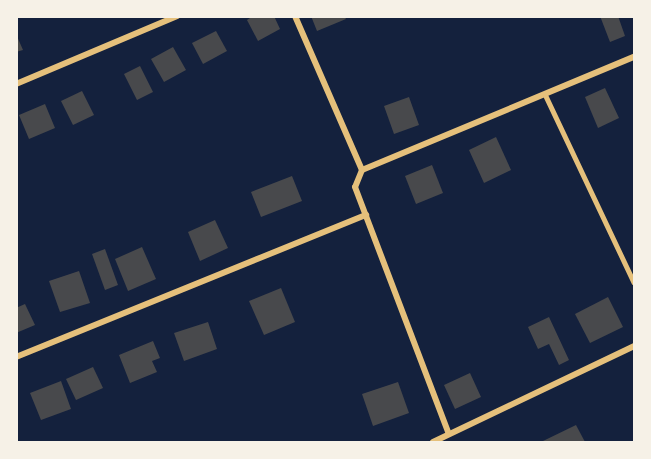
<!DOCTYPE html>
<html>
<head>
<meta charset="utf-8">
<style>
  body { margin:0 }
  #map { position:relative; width:651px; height:459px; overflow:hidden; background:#14213d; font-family:"Fira Sans",sans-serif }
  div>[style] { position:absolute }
  .building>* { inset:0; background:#48494c }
  .service>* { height:4.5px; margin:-2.25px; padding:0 2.25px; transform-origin:2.25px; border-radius:2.25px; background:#e5c07b }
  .minor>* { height:6px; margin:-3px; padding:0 3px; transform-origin:3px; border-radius:3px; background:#e5c07b }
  span { translate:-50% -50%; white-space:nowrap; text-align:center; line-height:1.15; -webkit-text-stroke:6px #f6f1e7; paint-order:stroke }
  .frame { position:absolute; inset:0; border:18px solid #f6f1e7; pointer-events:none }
</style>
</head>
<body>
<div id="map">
  <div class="building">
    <div style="clip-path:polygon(253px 16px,274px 16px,280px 29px,258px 41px,247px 20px)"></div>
    <div style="clip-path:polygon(311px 16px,344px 16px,346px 19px,317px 31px)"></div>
    <div style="clip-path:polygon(600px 16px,618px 16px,625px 36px,610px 42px)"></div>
    <div style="clip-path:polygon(216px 31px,227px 51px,203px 64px,192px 43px)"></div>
    <div style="clip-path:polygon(16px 34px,23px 50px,16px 52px)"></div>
    <div style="clip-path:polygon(173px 47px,186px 70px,164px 82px,151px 59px)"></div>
    <div style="clip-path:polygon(140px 66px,153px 92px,137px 100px,124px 74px)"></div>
    <div style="clip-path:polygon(605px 88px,619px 118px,598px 128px,585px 97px)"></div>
    <div style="clip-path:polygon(82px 91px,94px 115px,73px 125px,61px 101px)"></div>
    <div style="clip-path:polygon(409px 97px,419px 125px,394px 134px,384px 106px)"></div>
    <div style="clip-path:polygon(45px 104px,55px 128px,29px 139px,19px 115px)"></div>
    <div style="clip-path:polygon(496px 137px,511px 170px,484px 183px,469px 150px)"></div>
    <div style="clip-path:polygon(432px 165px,443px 193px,416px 204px,405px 176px)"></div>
    <div style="clip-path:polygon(292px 176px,302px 201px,261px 217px,251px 192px)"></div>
    <div style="clip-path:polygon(215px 220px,228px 248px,200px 261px,188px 232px)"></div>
    <div style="clip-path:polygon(142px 247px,156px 279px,128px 291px,115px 259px)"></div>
    <div style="clip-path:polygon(105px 249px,118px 285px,105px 290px,92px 254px)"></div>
    <div style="clip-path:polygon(79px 271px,90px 303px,60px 312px,49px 281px)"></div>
    <div style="clip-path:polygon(281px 288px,295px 322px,264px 335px,249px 301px)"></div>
    <div style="clip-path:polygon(608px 297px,623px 327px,590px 343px,575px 314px)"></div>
    <div style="clip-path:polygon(25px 304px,35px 325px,16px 333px,16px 308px)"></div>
    <div style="clip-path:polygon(549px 317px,569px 360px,559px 365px,549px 344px,538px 349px,528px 327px)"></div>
    <div style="clip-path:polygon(208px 322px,217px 349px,184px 361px,174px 333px)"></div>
    <div style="clip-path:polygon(153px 341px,160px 358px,152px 361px,157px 372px,130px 383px,119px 355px)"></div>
    <div style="clip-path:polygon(93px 367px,103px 388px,76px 400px,66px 379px)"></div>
    <div style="clip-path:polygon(470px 373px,481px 397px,455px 409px,444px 385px)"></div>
    <div style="clip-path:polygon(61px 381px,71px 409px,41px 420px,30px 393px)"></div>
    <div style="clip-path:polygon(398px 382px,409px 413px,373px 426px,362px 394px)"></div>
    <div style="clip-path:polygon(576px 425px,585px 442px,544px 442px,543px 441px)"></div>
  </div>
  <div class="service">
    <div style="left:545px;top:94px;width:208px;rotate:64.7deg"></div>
  </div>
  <div class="minor">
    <div style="left:295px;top:16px;width:168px;rotate:66.5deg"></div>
    <div style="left:362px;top:170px;width:18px;rotate:112deg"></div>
    <div style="left:355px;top:187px;width:264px;rotate:69.2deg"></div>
    <div style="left:16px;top:84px;width:175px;rotate:-22.9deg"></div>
    <div style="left:362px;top:170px;width:295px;rotate:-22.6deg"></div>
    <div style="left:16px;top:357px;width:378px;rotate:-22.1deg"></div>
    <div style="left:433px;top:442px;width:223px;rotate:-25.5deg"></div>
  </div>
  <div class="frame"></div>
</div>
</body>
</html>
